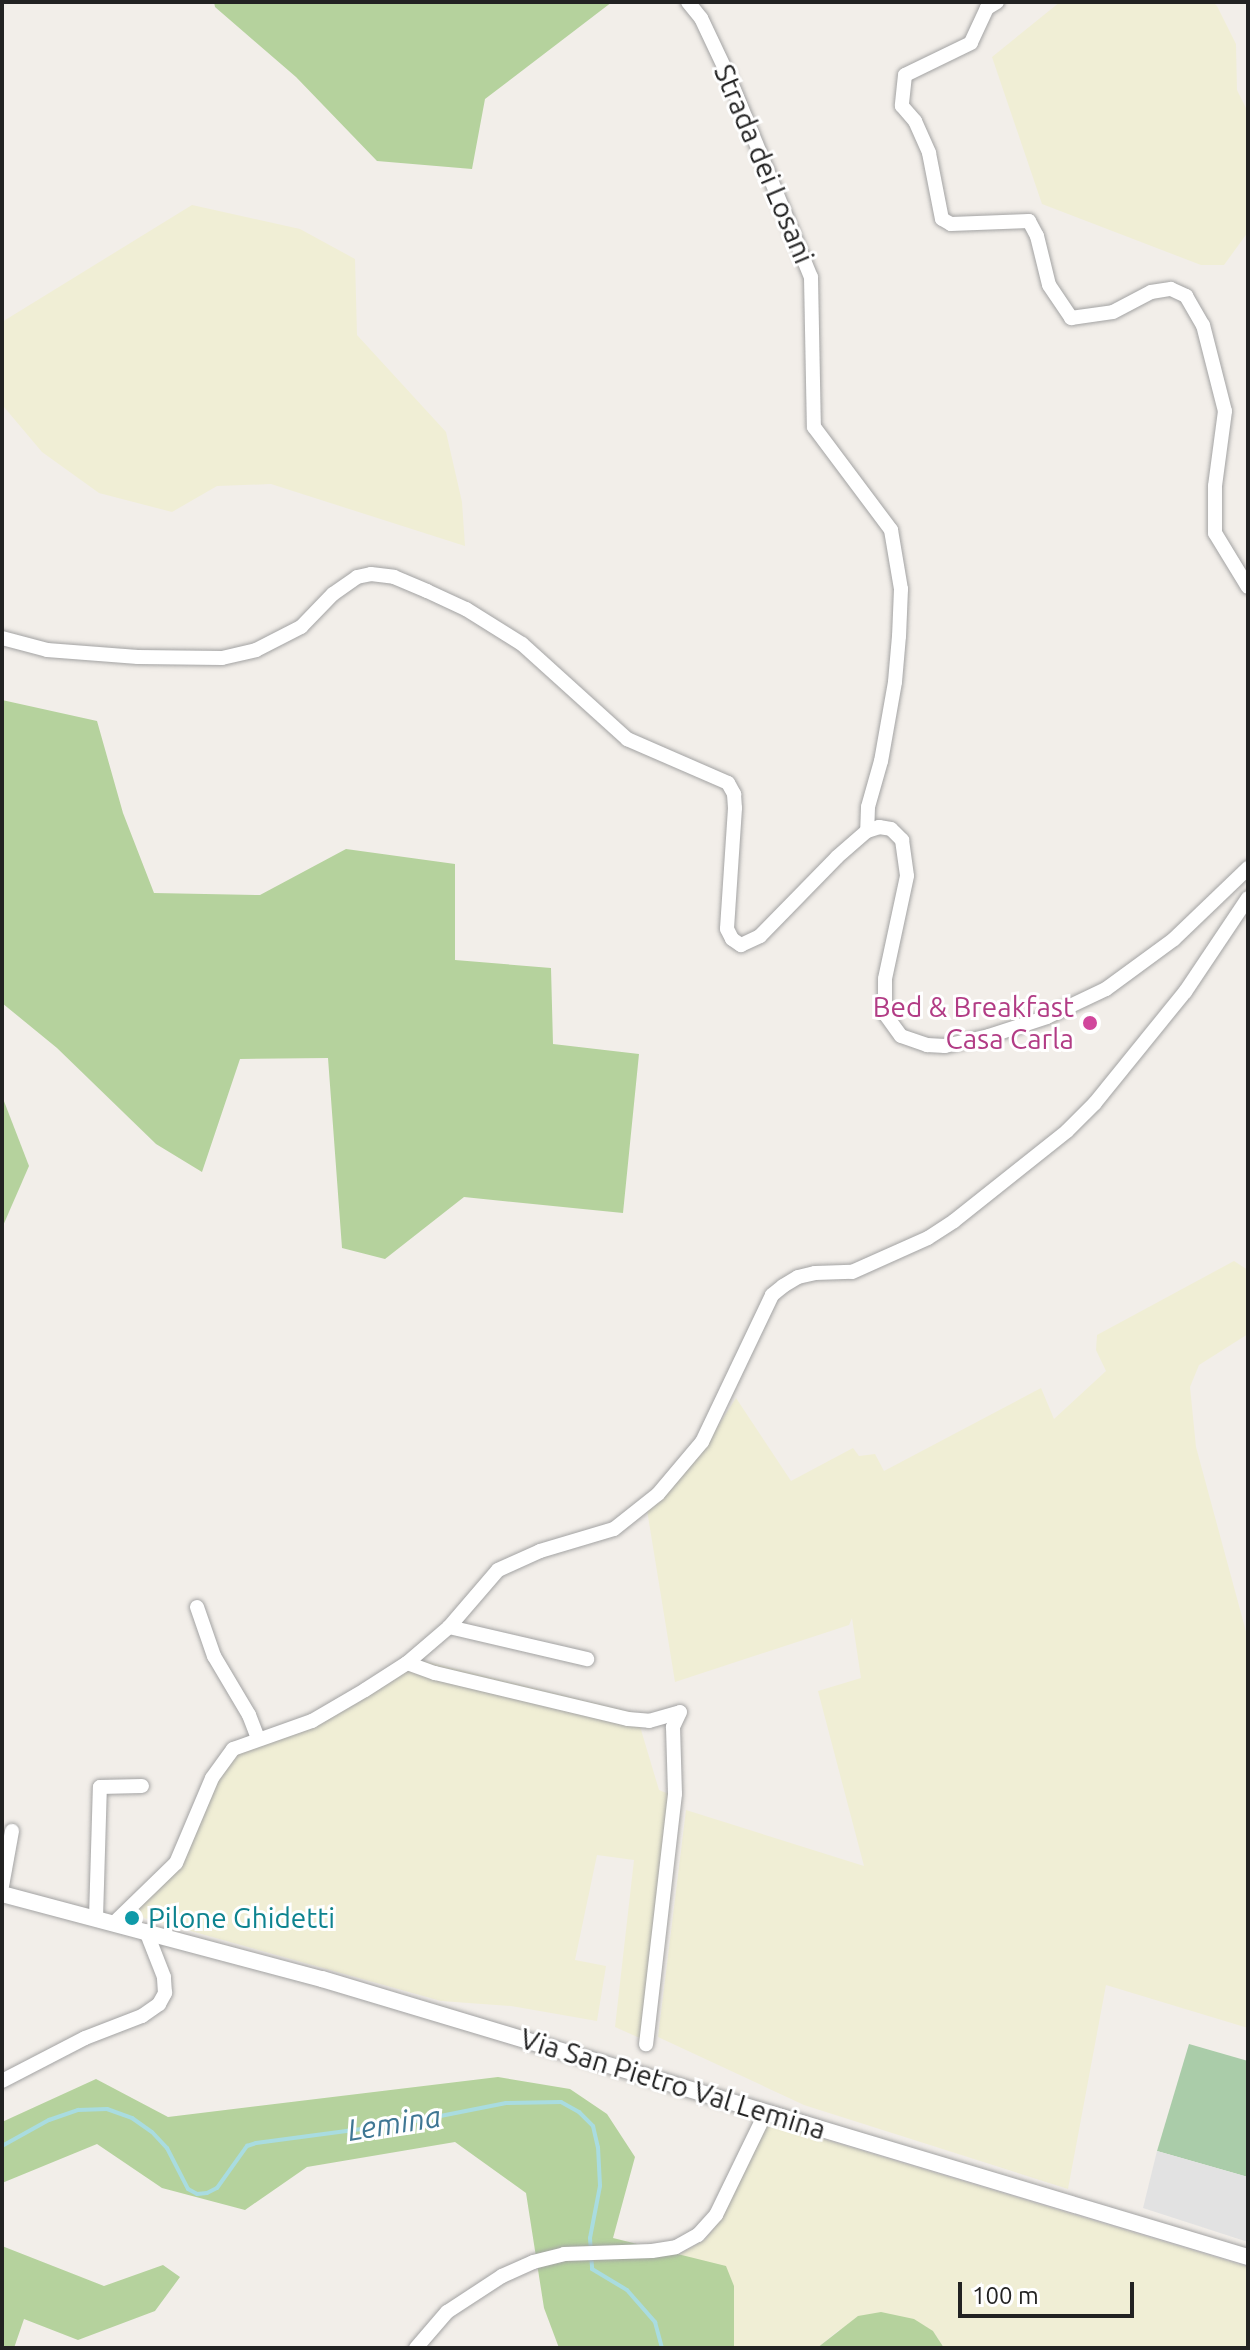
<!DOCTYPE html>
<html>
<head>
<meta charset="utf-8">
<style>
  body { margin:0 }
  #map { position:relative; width:1250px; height:2350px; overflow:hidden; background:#f2eee9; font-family:Ubuntu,sans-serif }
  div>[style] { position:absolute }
  .farmland>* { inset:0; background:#f0eed5 }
  .forest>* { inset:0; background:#b5d29d }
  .cemetery>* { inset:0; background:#aacca9 }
  .parking>* { inset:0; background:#e2e2e2 }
  .stream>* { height:4px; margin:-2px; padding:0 2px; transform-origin:2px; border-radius:2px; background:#a9dce0 }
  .roads { filter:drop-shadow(0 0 2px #a3a3a3) drop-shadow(0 0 2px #a3a3a3) }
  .minor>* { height:14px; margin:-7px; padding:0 7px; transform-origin:7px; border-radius:7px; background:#fff }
  .tertiary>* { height:16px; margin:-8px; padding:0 8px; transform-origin:8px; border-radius:8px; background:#fff }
  .dots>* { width:22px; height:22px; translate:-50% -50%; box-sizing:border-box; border:4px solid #fff; border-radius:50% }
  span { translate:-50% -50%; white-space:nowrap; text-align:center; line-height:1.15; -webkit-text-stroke:6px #fff; paint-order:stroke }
  .street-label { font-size:28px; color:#222 }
  .hotel-label { font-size:28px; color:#b23c85 }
  .right { translate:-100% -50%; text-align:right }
  .culture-label { font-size:28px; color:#0d838f }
  .left { translate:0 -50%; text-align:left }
  .water-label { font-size:30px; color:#3f7794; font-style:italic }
  .frame { position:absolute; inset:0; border:4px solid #222; pointer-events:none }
  .scale { position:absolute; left:958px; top:2282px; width:176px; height:36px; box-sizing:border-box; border:4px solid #222; border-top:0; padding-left:10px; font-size:24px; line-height:28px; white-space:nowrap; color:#222; -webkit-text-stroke:6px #fff; paint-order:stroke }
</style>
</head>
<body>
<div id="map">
  <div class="farmland">
    <div style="clip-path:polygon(1060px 2px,1213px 2px,1217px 6px,1236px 44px,1237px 90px,1248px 112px,1248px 232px,1224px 265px,1201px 265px,1042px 204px,992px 57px)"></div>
    <div style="clip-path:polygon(192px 205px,300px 229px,355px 259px,357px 335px,446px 432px,462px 502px,465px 546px,271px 484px,217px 486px,172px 512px,99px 493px,42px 452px,4px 407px,2px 322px)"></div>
    <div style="clip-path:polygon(1234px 1261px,1248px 1270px,1248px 1334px,1199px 1365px,1190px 1387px,1196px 1447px,1248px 1639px,1248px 2028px,1106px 1985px,1068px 2189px,804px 2105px,658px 2037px,686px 1810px,864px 1866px,818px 1691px,861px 1678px,852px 1618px,849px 1625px,675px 1682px,647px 1510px,714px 1432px,736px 1398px,791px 1481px,853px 1448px,859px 1456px,875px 1454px,884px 1471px,1041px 1388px,1054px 1419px,1106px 1371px,1096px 1350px,1097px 1335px)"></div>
    <div style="clip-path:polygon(424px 1661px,636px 1713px,659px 1790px,669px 1794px,642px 2039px,615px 2027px,634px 1860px,597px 1855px,575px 1960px,606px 1966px,597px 2021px,511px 2006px,441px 2001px,144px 1918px,138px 1906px,161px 1884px,214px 1784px,240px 1751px,325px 1721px)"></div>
    <div style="clip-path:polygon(773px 2124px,1248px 2267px,1248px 2348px,944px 2348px,933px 2331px,839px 2330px,817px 2348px,734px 2348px,734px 2286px,680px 2254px,706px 2239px,720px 2220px,766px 2127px)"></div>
  </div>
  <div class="forest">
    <div style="clip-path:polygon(214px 2px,612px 2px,485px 99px,472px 169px,377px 161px,296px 77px,215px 7px)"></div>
    <div style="clip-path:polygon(2px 700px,97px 721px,123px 813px,154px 893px,260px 895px,346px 849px,455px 864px,455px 960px,551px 968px,553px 1044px,639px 1054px,623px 1213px,464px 1197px,385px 1259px,342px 1248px,328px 1058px,240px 1059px,202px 1172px,156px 1144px,57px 1048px,2px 1003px)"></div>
    <div style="clip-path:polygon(2px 1096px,29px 1166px,2px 1228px)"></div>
    <div style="clip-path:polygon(498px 2077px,570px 2089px,607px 2114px,635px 2157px,613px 2238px,726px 2266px,734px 2286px,734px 2348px,559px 2348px,544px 2308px,526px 2193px,455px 2142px,307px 2167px,245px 2210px,162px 2188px,97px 2144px,2px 2183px,2px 2122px,96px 2079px,168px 2117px)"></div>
    <div style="clip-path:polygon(2px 2246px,104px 2286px,163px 2265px,180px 2277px,155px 2311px,78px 2340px,24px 2319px,14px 2348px,2px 2348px)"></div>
    <div style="clip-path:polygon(881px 2312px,914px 2319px,933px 2331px,944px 2348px,817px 2348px,858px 2316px)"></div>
  </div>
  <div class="cemetery">
    <div style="clip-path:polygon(1189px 2044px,1248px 2061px,1248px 2177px,1157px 2151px)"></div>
  </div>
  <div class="parking">
    <div style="clip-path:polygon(1157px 2151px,1248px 2177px,1248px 2242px,1143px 2208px)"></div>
  </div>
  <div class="stream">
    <div style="left:2px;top:2146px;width:54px;rotate:-29deg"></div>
    <div style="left:49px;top:2120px;width:31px;rotate:-19deg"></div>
    <div style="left:78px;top:2110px;width:29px;rotate:-2deg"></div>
    <div style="left:107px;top:2109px;width:27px;rotate:20deg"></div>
    <div style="left:132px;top:2118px;width:24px;rotate:35deg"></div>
    <div style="left:152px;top:2132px;width:22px;rotate:47deg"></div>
    <div style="left:167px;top:2148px;width:46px;rotate:62.9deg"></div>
    <div style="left:188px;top:2189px;width:10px;rotate:29deg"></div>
    <div style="left:197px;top:2194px;width:10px;rotate:-6deg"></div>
    <div style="left:207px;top:2193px;width:11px;rotate:-27deg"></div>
    <div style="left:217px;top:2188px;width:52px;rotate:-54.5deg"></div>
    <div style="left:247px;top:2146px;width:9px;rotate:-18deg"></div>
    <div style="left:256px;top:2143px;width:150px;rotate:-7.6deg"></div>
    <div style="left:405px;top:2123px;width:103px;rotate:-11.2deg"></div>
    <div style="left:506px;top:2103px;width:55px;rotate:-1deg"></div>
    <div style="left:561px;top:2102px;width:21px;rotate:29deg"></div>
    <div style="left:579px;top:2112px;width:20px;rotate:45deg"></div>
    <div style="left:593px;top:2126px;width:22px;rotate:77deg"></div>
    <div style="left:598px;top:2147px;width:39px;rotate:87deg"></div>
    <div style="left:600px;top:2186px;width:53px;rotate:100.9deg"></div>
    <div style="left:590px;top:2238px;width:31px;rotate:86deg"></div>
    <div style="left:592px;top:2269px;width:41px;rotate:31deg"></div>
    <div style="left:627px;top:2290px;width:43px;rotate:48.8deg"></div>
    <div style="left:655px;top:2322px;width:27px;rotate:75deg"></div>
  </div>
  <div class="roads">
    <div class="minor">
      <div style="left:688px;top:2px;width:21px;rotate:51deg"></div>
      <div style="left:701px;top:18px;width:63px;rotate:64.7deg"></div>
      <div style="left:728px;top:75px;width:218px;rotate:67.7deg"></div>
      <div style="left:811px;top:277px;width:150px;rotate:88.9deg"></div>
      <div style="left:814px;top:427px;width:129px;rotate:53.2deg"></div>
      <div style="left:891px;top:530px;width:60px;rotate:80.4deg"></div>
      <div style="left:901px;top:589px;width:47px;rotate:92.4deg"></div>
      <div style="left:899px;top:636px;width:46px;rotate:95deg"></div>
      <div style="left:895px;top:682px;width:80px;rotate:100deg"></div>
      <div style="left:881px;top:761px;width:48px;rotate:105.8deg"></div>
      <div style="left:868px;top:807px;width:24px;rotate:92deg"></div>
      <div style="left:997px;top:2px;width:12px;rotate:149deg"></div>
      <div style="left:987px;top:8px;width:38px;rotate:115deg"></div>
      <div style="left:971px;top:43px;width:73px;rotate:154.1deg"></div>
      <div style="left:905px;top:75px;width:31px;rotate:96deg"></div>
      <div style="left:902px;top:106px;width:20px;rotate:49deg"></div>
      <div style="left:915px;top:121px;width:35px;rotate:66deg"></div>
      <div style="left:929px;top:153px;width:67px;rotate:78.9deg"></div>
      <div style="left:942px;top:219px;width:10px;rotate:29deg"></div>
      <div style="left:951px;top:224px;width:78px;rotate:-2.2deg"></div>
      <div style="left:1029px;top:221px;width:17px;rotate:62deg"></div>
      <div style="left:1037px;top:236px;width:50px;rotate:76.2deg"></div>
      <div style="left:1049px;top:285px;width:40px;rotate:56deg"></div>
      <div style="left:1071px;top:318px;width:42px;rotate:-8.1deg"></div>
      <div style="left:1113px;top:312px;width:43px;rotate:-27.8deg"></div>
      <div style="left:1151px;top:292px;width:20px;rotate:-9deg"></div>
      <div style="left:1171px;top:289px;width:17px;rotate:25deg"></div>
      <div style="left:1186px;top:296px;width:34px;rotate:60deg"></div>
      <div style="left:1203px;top:325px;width:89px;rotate:75.7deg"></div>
      <div style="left:1225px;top:411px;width:76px;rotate:97.6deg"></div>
      <div style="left:1215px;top:486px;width:47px;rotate:90deg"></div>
      <div style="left:1215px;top:533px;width:63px;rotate:58.6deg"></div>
      <div style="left:2px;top:638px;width:47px;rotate:14.9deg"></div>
      <div style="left:47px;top:650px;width:91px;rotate:4.4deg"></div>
      <div style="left:138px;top:657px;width:84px;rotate:0.7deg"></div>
      <div style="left:222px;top:658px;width:35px;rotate:-13deg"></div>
      <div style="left:256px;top:650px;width:51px;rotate:-27.1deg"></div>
      <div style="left:301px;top:627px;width:46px;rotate:-45.9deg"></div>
      <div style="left:333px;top:594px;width:29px;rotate:-35deg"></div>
      <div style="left:357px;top:577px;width:14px;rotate:-12deg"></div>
      <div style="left:371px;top:574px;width:23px;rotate:7deg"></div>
      <div style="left:394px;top:577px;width:36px;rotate:23deg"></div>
      <div style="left:427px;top:591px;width:43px;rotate:24.8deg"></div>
      <div style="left:466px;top:609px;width:66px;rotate:32deg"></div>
      <div style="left:522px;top:644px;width:142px;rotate:42.1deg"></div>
      <div style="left:627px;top:739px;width:110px;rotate:23.5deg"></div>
      <div style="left:728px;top:783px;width:13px;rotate:61deg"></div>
      <div style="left:734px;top:794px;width:14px;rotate:86deg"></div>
      <div style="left:735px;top:808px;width:121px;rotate:93.8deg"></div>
      <div style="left:727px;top:929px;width:11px;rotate:63deg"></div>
      <div style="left:732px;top:939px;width:11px;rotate:34deg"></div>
      <div style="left:741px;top:945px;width:21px;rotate:-25deg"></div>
      <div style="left:760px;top:936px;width:110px;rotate:-45.7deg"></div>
      <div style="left:837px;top:857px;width:40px;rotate:-41deg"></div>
      <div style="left:867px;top:831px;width:13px;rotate:-18deg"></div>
      <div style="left:879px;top:827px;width:12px;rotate:9deg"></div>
      <div style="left:891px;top:829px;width:16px;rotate:45deg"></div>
      <div style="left:902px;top:840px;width:36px;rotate:82deg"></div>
      <div style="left:907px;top:876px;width:105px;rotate:102.1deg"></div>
      <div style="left:885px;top:979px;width:35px;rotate:90deg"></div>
      <div style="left:885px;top:1014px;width:27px;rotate:54deg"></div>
      <div style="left:901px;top:1036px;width:28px;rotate:19deg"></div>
      <div style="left:927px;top:1045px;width:18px;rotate:3deg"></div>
      <div style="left:945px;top:1046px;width:45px;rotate:-12.8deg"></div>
      <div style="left:989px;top:1036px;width:61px;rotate:-18.1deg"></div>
      <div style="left:1047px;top:1017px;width:65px;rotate:-25.4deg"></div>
      <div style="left:1106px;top:989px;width:84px;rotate:-36.3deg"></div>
      <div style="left:1174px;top:939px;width:103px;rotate:-43.8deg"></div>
      <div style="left:197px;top:1607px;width:52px;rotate:70.9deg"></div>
      <div style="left:214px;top:1656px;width:69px;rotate:59.3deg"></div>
      <div style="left:249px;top:1715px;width:25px;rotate:69deg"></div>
      <div style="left:449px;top:1627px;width:142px;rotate:13.1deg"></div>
      <div style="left:407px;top:1663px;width:30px;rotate:20deg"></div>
      <div style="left:435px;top:1673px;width:198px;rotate:13.4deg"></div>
      <div style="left:628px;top:1719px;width:21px;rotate:5deg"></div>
      <div style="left:649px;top:1721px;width:32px;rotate:-16deg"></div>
      <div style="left:680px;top:1712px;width:17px;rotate:115deg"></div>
      <div style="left:673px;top:1727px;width:67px;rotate:88.3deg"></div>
      <div style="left:675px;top:1794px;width:252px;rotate:96.6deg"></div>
      <div style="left:2px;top:1886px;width:56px;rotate:-79.7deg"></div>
      <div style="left:96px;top:1918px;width:131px;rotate:-88.3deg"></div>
      <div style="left:100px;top:1787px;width:42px;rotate:-1.4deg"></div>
      <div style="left:114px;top:1923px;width:86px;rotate:-44.1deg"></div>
      <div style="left:176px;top:1863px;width:92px;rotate:-67deg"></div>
      <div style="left:212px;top:1778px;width:36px;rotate:-54deg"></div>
      <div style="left:233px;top:1749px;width:84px;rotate:-19.5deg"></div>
      <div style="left:312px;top:1721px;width:61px;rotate:-30.3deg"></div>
      <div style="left:365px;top:1690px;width:50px;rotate:-32.7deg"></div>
      <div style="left:407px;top:1663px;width:55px;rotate:-40.6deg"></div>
      <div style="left:449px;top:1627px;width:75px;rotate:-49.3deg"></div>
      <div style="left:498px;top:1570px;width:46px;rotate:-24.3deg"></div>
      <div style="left:540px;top:1551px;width:77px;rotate:-16.6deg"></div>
      <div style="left:614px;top:1529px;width:56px;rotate:-38.5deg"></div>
      <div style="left:658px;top:1494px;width:68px;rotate:-49.8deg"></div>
      <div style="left:702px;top:1442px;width:163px;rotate:-64.5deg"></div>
      <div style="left:772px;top:1295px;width:14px;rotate:-39deg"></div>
      <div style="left:783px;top:1286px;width:17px;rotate:-31deg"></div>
      <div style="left:798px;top:1277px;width:17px;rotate:-13deg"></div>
      <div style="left:815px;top:1273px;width:37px;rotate:-2deg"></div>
      <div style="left:852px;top:1272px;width:83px;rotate:-24.1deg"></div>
      <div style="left:928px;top:1238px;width:31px;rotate:-33deg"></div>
      <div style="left:954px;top:1221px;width:144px;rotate:-38.5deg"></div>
      <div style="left:1067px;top:1131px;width:40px;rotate:-45deg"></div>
      <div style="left:1095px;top:1103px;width:143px;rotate:-51deg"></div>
      <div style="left:1185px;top:992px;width:113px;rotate:-56.2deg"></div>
      <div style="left:2px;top:2081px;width:93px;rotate:-27.4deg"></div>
      <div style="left:85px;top:2038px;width:61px;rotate:-21.1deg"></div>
      <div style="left:142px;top:2016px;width:21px;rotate:-35deg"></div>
      <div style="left:159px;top:2004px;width:13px;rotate:-61deg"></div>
      <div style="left:165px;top:1993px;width:16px;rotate:-94deg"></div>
      <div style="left:164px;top:1977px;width:49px;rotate:-111.4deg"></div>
      <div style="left:416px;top:2348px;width:48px;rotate:-49.3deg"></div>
      <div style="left:447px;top:2312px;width:66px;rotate:-33.2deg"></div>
      <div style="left:502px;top:2276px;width:34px;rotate:-24deg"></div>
      <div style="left:533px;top:2262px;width:32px;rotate:-14deg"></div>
      <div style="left:564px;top:2254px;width:88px;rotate:-2deg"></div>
      <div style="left:652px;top:2251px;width:24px;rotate:-9deg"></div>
      <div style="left:676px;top:2247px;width:25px;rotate:-29deg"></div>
      <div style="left:698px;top:2235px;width:27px;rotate:-48deg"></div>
      <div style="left:716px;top:2215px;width:114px;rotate:-64.1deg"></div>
    </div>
    <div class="tertiary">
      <div style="left:2px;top:1894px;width:331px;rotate:14.9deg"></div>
      <div style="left:322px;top:1979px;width:967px;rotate:16.71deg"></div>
    </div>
  </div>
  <div class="dots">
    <div style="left:1090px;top:1023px;background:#d1479c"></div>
    <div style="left:132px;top:1918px;background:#0f9aa8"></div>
  </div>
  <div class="street-label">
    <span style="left:764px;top:164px;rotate:67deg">Strada dei Losani</span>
    <span style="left:673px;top:2084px;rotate:17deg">Via San Pietro Val Lemina</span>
  </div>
  <div class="hotel-label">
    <span class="right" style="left:1074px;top:1023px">Bed &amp; Breakfast<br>Casa Carla</span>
  </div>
  <div class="culture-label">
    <span class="left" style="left:148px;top:1918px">Pilone Ghidetti</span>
  </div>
  <div class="water-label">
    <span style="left:394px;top:2123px;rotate:-9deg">Lemina</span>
  </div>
  <div class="frame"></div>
  <div class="scale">100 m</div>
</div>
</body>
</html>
